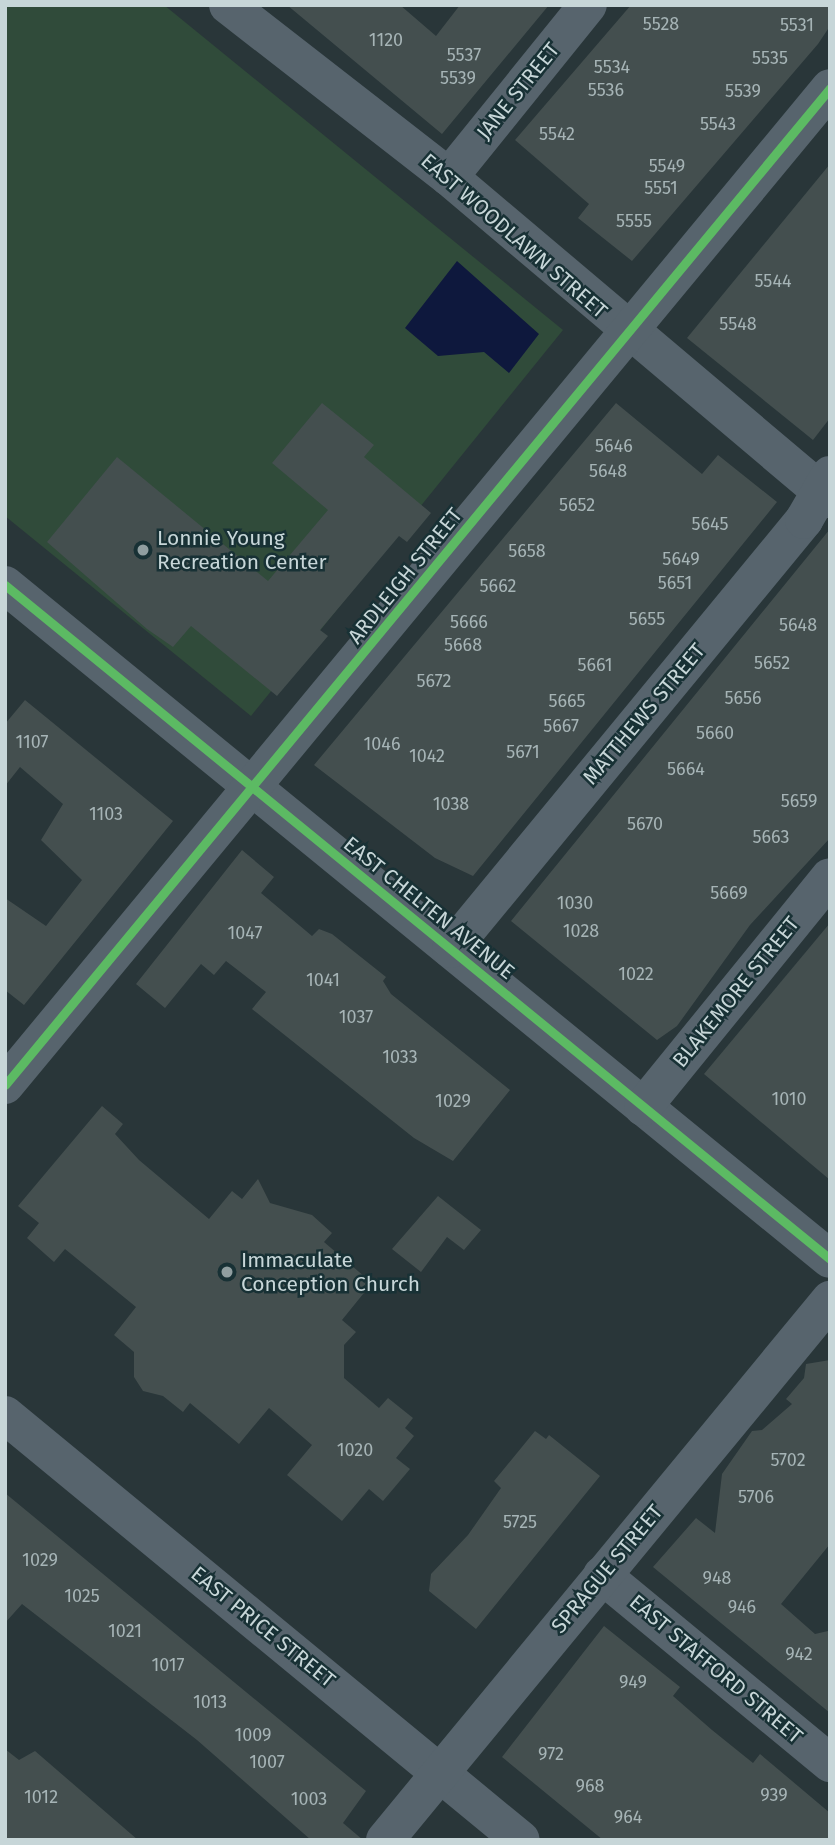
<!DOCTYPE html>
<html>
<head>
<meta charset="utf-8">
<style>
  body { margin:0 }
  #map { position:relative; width:835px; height:1845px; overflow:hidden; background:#293639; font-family:"Fira Sans",sans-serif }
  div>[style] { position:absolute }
  .green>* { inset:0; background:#304b3a }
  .water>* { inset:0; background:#0e183d }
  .building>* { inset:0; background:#444f4f }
  .minor>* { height:38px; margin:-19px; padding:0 19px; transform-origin:19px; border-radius:19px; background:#57646d }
  .cycleway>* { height:9px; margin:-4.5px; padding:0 4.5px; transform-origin:4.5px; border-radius:4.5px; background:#5cba63 }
  .dots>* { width:19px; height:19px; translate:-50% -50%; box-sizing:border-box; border:4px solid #183135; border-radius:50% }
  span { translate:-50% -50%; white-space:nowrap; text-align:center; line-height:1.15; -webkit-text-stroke:5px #183135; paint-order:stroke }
  .number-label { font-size:18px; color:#a6b4b6 }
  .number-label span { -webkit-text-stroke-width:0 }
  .street-label { font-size:21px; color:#c7d6d8 }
  .poi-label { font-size:21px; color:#c7d6d8 }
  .left { translate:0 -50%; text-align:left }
  .frame { position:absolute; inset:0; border:7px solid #c7d6d8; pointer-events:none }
</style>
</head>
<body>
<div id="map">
  <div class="green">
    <div style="clip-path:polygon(5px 5px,164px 5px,563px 330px,251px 716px,5px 516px)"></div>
  </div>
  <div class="water">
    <div style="clip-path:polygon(457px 261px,539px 334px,509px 373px,484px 352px,438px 356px,405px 328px)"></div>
  </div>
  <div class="building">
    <div style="clip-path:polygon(287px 5px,400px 5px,436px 36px,460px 5px,549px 5px,442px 134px)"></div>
    <div style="clip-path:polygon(631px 5px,830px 5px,830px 26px,818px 44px,632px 261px,578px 218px,589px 204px,515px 140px)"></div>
    <div style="clip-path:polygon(830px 164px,830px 418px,813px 440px,687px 338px)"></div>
    <div style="clip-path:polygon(322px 403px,374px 445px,364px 457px,431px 513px,407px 542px,399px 536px,320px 630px,328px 636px,277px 696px,191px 626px,173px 647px,147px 629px,47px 542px,117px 457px,268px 581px,328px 510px,272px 463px)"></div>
    <div style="clip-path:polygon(616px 403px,702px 474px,718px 455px,777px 502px,473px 876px,435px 858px,314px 765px)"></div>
    <div style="clip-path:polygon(830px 529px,830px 838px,750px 925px,677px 1026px,657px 1040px,511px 921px)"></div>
    <div style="clip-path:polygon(25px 700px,173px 821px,24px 1005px,5px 990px,5px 898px,46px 926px,82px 880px,41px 840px,63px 804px,20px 767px,5px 786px,5px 724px)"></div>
    <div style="clip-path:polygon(242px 850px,274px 877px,261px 893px,312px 936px,319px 929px,332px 934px,386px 977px,383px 981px,391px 994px,510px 1090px,453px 1161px,414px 1138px,252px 1009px,266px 992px,226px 961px,214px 975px,201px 964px,165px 1008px,136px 984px)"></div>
    <div style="clip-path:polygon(830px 923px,830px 1180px,704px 1074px)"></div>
    <div style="clip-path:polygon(102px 1106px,123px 1124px,115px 1134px,139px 1160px,209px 1219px,232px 1191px,242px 1199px,258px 1179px,270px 1203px,312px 1215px,332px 1233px,324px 1242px,372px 1283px,342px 1320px,356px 1332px,344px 1345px,344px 1378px,379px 1408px,388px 1398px,413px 1418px,405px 1428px,414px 1436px,396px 1458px,410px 1469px,383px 1501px,369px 1489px,342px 1521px,287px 1475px,312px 1445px,269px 1408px,239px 1444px,190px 1403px,183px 1412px,163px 1396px,143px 1391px,134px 1377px,134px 1352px,114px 1335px,136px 1307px,65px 1249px,54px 1262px,27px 1238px,39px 1223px,18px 1206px)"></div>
    <div style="clip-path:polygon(438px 1196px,481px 1230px,464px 1250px,447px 1237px,421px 1272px,392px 1249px)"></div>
    <div style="clip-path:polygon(830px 1360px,830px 1544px,781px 1604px,815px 1634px,828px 1631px,830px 1713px,653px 1567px,696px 1518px,715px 1533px,722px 1474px,752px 1431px,762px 1430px,792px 1404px,786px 1399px,804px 1378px,806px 1364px)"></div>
    <div style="clip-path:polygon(535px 1431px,546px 1439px,549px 1435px,600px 1476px,476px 1629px,429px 1591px,431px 1574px,468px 1535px,501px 1488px,494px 1481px)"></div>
    <div style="clip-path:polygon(5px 1493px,366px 1791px,343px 1823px,363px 1840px,311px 1840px,197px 1740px,22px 1604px,5px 1623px)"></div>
    <div style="clip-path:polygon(604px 1626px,680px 1687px,673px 1696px,712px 1730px,753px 1763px,760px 1754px,830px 1813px,830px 1840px,603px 1840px,502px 1757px)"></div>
    <div style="clip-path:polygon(5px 1749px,19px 1760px,35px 1751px,138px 1840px,5px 1840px)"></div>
  </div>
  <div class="minor">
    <div style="left:228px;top:5px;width:280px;rotate:37.9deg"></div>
    <div style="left:449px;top:177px;width:499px;rotate:40.2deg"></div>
    <div style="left:449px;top:177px;width:221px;rotate:-51.1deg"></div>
    <div style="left:5px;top:585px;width:1065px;rotate:39.25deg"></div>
    <div style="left:451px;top:949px;width:556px;rotate:-50.55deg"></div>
    <div style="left:804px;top:520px;width:52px;rotate:-60deg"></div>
    <div style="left:5px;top:1085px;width:1294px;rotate:-50.39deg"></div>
    <div style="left:643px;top:1107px;width:296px;rotate:-50.9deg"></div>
    <div style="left:5px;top:1415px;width:668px;rotate:39.48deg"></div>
    <div style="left:602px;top:1575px;width:296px;rotate:39.5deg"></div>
    <div style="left:385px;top:1840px;width:700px;rotate:-50.51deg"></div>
  </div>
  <div class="cycleway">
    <div style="left:5px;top:585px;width:1065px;rotate:39.25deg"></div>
    <div style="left:5px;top:1085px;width:1294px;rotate:-50.39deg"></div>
  </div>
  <div class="dots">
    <div style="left:143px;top:550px;background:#909ea0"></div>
    <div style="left:227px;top:1272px;background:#909ea0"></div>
  </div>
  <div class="number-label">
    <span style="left:661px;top:24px">5528</span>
    <span style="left:797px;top:25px">5531</span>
    <span style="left:386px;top:40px">1120</span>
    <span style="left:464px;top:55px">5537</span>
    <span style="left:770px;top:58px">5535</span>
    <span style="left:612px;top:67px">5534</span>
    <span style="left:458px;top:78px">5539</span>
    <span style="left:606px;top:90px">5536</span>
    <span style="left:743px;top:91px">5539</span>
    <span style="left:718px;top:124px">5543</span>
    <span style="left:557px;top:134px">5542</span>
    <span style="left:667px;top:166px">5549</span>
    <span style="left:661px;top:188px">5551</span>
    <span style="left:634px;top:221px">5555</span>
    <span style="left:773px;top:281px">5544</span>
    <span style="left:738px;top:324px">5548</span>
    <span style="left:614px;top:446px">5646</span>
    <span style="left:608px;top:471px">5648</span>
    <span style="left:577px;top:505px">5652</span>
    <span style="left:710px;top:524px">5645</span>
    <span style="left:527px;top:551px">5658</span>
    <span style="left:681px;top:559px">5649</span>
    <span style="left:675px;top:583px">5651</span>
    <span style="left:498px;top:586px">5662</span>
    <span style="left:647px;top:619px">5655</span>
    <span style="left:469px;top:622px">5666</span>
    <span style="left:798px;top:625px">5648</span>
    <span style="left:463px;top:645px">5668</span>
    <span style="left:772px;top:663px">5652</span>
    <span style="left:595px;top:665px">5661</span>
    <span style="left:434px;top:681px">5672</span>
    <span style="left:743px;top:698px">5656</span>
    <span style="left:567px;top:701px">5665</span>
    <span style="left:561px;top:726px">5667</span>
    <span style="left:715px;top:733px">5660</span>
    <span style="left:32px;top:742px">1107</span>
    <span style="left:382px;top:744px">1046</span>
    <span style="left:523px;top:752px">5671</span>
    <span style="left:427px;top:756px">1042</span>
    <span style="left:686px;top:769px">5664</span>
    <span style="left:799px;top:801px">5659</span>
    <span style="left:451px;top:804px">1038</span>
    <span style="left:106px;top:814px">1103</span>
    <span style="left:645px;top:824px">5670</span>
    <span style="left:771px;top:837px">5663</span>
    <span style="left:729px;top:893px">5669</span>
    <span style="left:575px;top:903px">1030</span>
    <span style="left:581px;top:931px">1028</span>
    <span style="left:245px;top:933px">1047</span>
    <span style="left:636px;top:974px">1022</span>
    <span style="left:323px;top:980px">1041</span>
    <span style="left:356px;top:1017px">1037</span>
    <span style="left:400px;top:1057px">1033</span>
    <span style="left:789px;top:1099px">1010</span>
    <span style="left:453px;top:1101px">1029</span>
    <span style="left:355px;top:1450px">1020</span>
    <span style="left:788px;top:1460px">5702</span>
    <span style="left:756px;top:1497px">5706</span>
    <span style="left:520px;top:1522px">5725</span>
    <span style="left:40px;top:1560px">1029</span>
    <span style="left:717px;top:1578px">948</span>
    <span style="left:82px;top:1596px">1025</span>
    <span style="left:742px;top:1607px">946</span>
    <span style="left:125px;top:1631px">1021</span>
    <span style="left:799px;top:1654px">942</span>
    <span style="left:168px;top:1665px">1017</span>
    <span style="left:633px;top:1682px">949</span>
    <span style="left:210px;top:1702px">1013</span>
    <span style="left:253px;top:1735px">1009</span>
    <span style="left:551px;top:1754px">972</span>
    <span style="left:267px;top:1762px">1007</span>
    <span style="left:590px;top:1786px">968</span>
    <span style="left:774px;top:1795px">939</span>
    <span style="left:41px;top:1797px">1012</span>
    <span style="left:309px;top:1799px">1003</span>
    <span style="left:628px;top:1817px">964</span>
  </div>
  <div class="street-label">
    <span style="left:518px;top:91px;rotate:-51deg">JANE STREET</span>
    <span style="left:514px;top:236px;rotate:41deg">EAST WOODLAWN STREET</span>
    <span style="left:405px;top:576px;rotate:-51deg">ARDLEIGH STREET</span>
    <span style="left:644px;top:714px;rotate:-50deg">MATTHEWS STREET</span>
    <span style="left:429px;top:908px;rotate:39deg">EAST CHELTEN AVENUE</span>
    <span style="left:736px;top:992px;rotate:-51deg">BLAKEMORE STREET</span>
    <span style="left:607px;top:1569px;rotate:-50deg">SPRAGUE STREET</span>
    <span style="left:263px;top:1627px;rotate:39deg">EAST PRICE STREET</span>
    <span style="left:716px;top:1669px;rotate:40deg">EAST STAFFORD STREET</span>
  </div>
  <div class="poi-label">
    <span class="left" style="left:157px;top:550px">Lonnie Young<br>Recreation Center</span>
    <span class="left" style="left:241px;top:1272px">Immaculate<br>Conception Church</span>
  </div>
  <div class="frame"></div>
</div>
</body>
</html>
